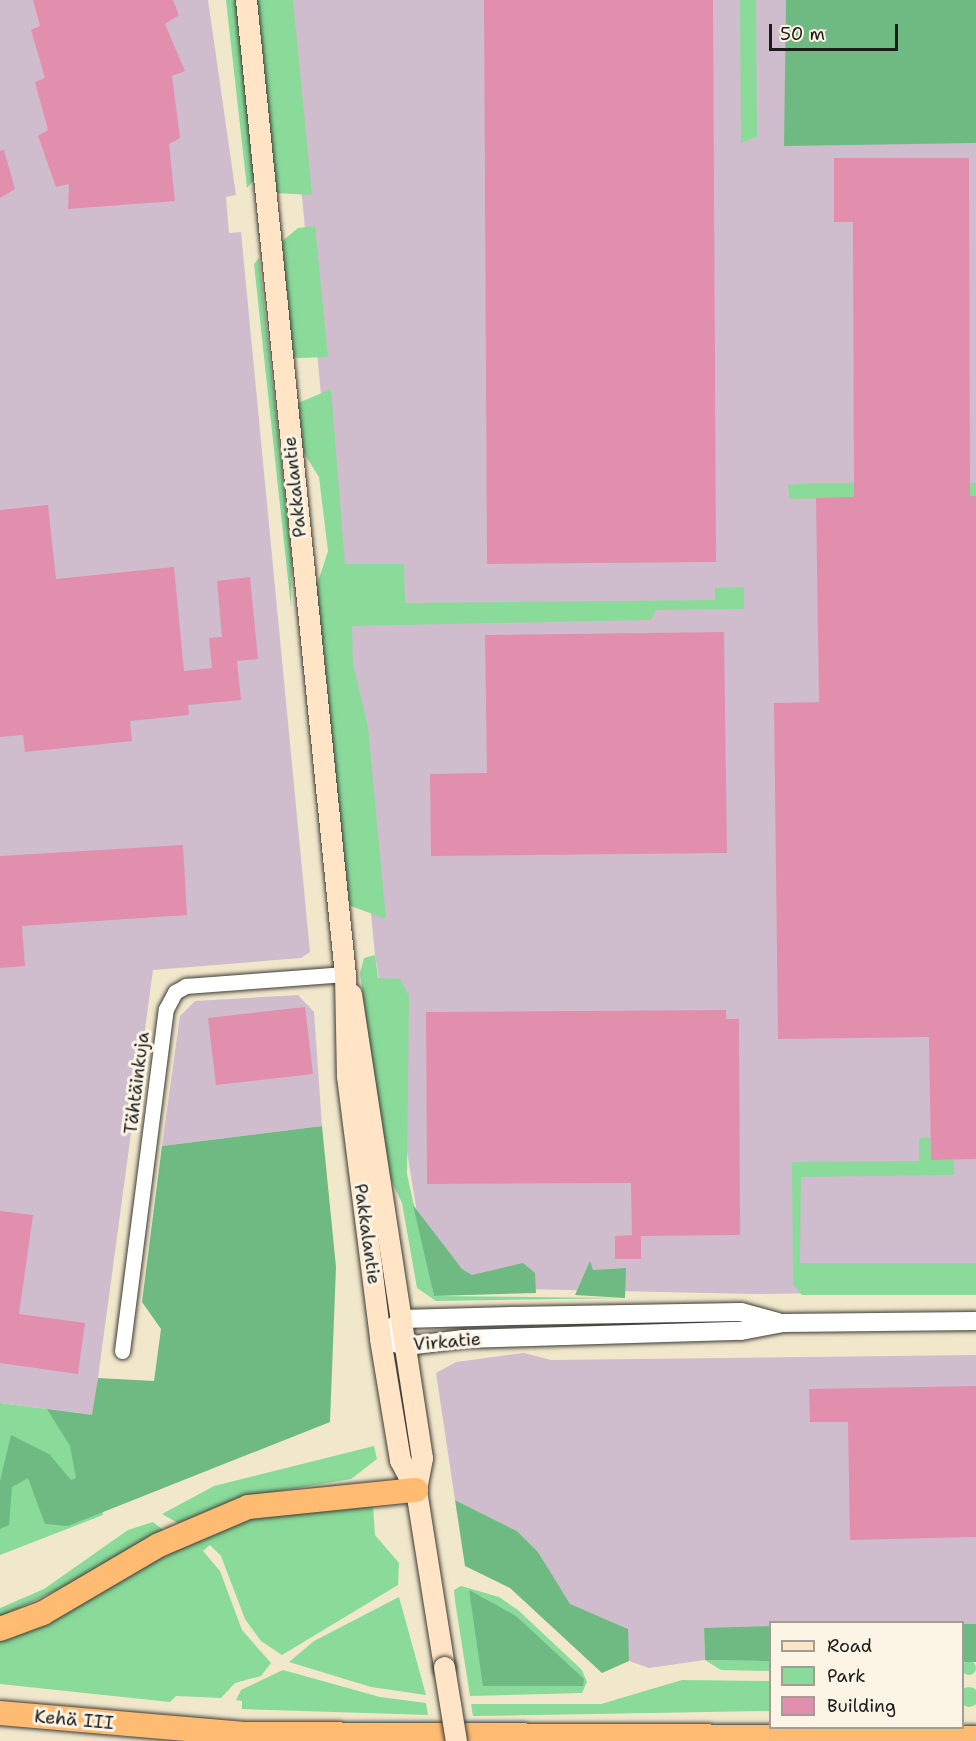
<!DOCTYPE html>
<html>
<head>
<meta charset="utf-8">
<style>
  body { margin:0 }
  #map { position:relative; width:976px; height:1741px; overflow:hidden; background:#f1e8cc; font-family:"Shantell Sans",sans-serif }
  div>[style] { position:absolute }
  .industrial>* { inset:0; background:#cfbdce }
  .green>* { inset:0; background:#8ada9a }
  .round { border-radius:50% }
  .forest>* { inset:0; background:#6fba82 }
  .building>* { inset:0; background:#e28ead }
  .roads { filter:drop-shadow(0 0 2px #3c3b36) drop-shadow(0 0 2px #3c3b36) }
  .minor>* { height:15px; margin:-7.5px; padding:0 7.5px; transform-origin:7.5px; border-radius:7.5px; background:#fff }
  .tertiary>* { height:18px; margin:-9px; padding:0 9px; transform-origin:9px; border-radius:9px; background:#fff }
  .secondary>* { height:21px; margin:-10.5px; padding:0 10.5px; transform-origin:10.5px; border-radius:10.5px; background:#ffe4c6 }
  .trunk>* { height:24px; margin:-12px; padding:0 12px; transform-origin:12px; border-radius:12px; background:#febb71 }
  .bridges { filter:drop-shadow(0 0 2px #3c3b36) drop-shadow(0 0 2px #3c3b36) }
  .secondary-bridge>* { height:21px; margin:-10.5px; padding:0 10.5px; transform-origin:10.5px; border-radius:10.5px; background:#ffe4c6 }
  span { translate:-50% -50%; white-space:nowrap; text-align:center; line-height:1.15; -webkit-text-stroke:6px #fcf5e5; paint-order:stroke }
  .street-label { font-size:18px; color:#1c1c1c }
  .legend { position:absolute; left:769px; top:1621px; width:195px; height:108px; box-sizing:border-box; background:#fcf5e5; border:2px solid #a29e95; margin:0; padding:8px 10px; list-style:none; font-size:18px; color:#1c1c1c }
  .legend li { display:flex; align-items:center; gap:12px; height:30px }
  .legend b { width:30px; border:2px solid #a29e95 }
  .scale { position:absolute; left:769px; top:24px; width:129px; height:27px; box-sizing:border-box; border:3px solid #1c1c1c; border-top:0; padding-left:8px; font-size:18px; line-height:21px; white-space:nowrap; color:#1c1c1c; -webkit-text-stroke:4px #fcf5e5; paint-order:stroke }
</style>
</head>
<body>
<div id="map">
  <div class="industrial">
    <div style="clip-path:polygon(0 0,208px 0,236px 195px,226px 197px,229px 233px,241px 232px,310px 952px,301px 958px,153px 970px,93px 1415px,0 1403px)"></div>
    <div style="clip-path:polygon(283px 0,976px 0,976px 1291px,755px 1294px,429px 1287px,375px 955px)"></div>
    <div style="clip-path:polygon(298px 995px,314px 1012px,322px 1126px,162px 1146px,180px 1016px,195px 1001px)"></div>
    <div style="clip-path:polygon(524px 1353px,551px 1360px,976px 1355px,976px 1655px,963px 1655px,962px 1622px,770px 1622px,770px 1651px,704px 1628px,705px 1660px,649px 1668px,629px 1661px,627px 1629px,569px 1604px,538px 1552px,517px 1531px,455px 1500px,436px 1373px,456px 1362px)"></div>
  </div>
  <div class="green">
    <div style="clip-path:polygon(226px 0,237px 0,254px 180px,247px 188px)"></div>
    <div style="clip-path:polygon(255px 0,293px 0,312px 195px,275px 193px)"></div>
    <div style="clip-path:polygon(740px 0,756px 0,757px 137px,741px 143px)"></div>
    <div style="clip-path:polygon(315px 226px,328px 357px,298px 358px,291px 356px,280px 243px,298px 228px)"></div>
    <div style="clip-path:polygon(259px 258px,292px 561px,291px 607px,254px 264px)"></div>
    <div style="clip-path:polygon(331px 389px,345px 564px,404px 564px,405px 603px,715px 600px,715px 588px,744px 587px,744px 609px,656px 610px,651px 620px,352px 626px,353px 664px,368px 727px,386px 919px,348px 905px,315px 591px,328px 551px,319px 477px,302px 450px,296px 404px)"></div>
    <div style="clip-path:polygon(812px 483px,976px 483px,976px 496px,790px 499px,788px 485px)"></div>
    <div style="clip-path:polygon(375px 955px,378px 978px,400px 979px,409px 996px,407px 1174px,434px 1296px,625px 1298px,436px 1301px,417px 1288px,402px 1203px,384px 1165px,360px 973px,364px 958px)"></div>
    <div style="clip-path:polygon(930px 1137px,931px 1160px,954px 1160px,954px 1175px,801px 1177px,800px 1263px,976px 1263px,976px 1295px,802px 1295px,793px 1284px,792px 1162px,919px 1161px,919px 1138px)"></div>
    <div style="clip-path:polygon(0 1403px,93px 1415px,103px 1515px,0 1555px)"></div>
    <div style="clip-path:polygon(374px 1446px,377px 1459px,351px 1479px,238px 1498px,178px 1523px,162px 1514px,214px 1486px)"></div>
    <div style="clip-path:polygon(373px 1506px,375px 1535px,399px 1563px,398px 1585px,282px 1655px,261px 1641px,245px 1619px,221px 1556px,210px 1545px,203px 1551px,220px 1571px,242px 1630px,271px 1663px,261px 1676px,235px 1683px,221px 1698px,176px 1696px,170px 1702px,0 1684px,0 1639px,183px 1542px,250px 1513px)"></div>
    <div style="clip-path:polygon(153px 1522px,163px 1530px,82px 1578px,0 1617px,0 1608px,44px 1589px,128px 1530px)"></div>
    <div style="clip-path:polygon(461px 1586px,499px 1597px,518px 1610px,582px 1670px,587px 1682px,582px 1693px,470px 1696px,455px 1601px,454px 1590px)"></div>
    <div style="clip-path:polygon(399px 1597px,426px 1695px,371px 1687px,289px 1662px,314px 1641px)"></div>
    <div style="clip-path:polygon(705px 1660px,770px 1661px,770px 1671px,721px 1670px)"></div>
    <div class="round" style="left:962px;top:1661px;width:14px;height:14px"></div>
    <div style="clip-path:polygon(283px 1670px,380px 1697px,426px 1703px,428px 1715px,242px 1709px,242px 1701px,236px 1700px,241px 1690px)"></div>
    <div style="clip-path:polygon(682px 1680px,770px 1681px,770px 1711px,473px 1716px,471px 1704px,601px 1704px)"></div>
    <div class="round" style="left:959px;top:1687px;width:20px;height:20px"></div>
  </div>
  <div class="forest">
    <div style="clip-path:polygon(786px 0,976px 0,976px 143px,784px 146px)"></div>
    <div style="clip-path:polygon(322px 1126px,336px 1267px,330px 1422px,68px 1526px,45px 1524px,28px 1478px,12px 1487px,9px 1525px,0 1529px,0 1481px,11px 1435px,49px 1454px,71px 1480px,76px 1478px,70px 1446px,47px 1409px,92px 1415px,98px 1378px,154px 1381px,161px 1329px,142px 1302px,162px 1146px)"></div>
    <div style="clip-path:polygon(413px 1205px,462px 1269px,472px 1275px,523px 1263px,535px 1273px,536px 1293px,434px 1296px)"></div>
    <div style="clip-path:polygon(590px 1261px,593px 1270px,626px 1268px,625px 1298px,575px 1295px)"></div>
    <div style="clip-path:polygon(455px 1500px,517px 1531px,538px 1552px,570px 1604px,628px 1629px,629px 1661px,602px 1673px,510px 1588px,465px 1566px)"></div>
    <div style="clip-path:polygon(469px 1590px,516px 1616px,584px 1679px,583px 1686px,483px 1686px)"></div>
    <div style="clip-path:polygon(963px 1624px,976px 1624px,976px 1662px,963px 1662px)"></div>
    <div style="clip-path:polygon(770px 1626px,770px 1661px,705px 1660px,704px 1628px)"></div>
  </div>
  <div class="building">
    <div style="clip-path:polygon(33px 0,173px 0,179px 15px,165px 24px,185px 71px,172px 76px,180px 138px,169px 144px,175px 201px,68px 209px,69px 184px,56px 187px,38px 136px,48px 130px,35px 82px,45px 78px,31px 30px,40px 26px)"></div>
    <div style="clip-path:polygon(484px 0,713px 0,716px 562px,487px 564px)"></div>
    <div style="clip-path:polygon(4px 150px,15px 189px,0 198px,0 151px)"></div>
    <div style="clip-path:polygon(834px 158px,969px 158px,970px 496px,976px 496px,976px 1159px,931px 1160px,929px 1037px,778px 1039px,774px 703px,819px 702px,816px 498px,854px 497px,853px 222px,834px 222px)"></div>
    <div style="clip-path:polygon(48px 505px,56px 579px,174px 567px,184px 671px,212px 668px,209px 638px,222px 637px,217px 581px,250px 577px,258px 659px,237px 661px,241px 700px,188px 705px,189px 715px,130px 721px,132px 741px,25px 752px,23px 735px,0 737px,0 510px)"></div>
    <div style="clip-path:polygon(724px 632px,727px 853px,431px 856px,430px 774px,487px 773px,485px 635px)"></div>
    <div style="clip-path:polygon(183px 845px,187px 915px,22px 926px,25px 966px,0 968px,0 856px)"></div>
    <div style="clip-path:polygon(305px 1007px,313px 1074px,216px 1085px,208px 1018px)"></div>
    <div style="clip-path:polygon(726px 1010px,726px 1019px,739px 1019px,740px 1235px,641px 1236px,641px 1259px,615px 1259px,615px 1236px,632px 1235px,631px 1183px,427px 1184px,426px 1012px)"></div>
    <div style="clip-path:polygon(0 1211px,33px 1215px,19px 1314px,85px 1323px,78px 1374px,0 1363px)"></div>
    <div style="clip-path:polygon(976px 1386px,976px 1537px,850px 1540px,848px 1422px,810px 1422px,809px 1389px)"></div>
  </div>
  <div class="roads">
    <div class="minor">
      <div style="left:122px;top:1351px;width:345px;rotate:-82.7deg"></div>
      <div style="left:166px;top:1009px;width:19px;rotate:-62deg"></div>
      <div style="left:175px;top:992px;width:13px;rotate:-29deg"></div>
      <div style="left:186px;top:986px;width:159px;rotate:-4.3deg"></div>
    </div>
    <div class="tertiary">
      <div style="left:390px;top:1330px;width:16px;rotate:-43deg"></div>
      <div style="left:402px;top:1319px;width:110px;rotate:-1.6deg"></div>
      <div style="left:512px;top:1316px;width:229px;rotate:-1deg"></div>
      <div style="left:741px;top:1312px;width:38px;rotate:15deg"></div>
      <div style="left:380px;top:1339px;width:27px;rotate:15deg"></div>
      <div style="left:406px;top:1346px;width:58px;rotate:-6.9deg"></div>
      <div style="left:464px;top:1339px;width:277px;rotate:-1.7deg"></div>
      <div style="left:741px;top:1331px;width:43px;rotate:-10.8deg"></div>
      <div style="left:783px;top:1323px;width:193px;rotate:-0.6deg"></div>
    </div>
    <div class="secondary">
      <div style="left:246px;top:0;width:979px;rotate:84.2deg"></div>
      <div style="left:345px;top:974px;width:102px;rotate:88.9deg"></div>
      <div style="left:347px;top:1076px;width:265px;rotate:82.8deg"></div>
      <div style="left:380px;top:1339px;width:123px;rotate:80.6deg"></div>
      <div style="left:400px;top:1460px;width:34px;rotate:62deg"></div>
      <div style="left:416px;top:1490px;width:179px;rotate:81deg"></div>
      <div style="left:351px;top:994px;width:469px;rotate:81.3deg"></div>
      <div style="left:422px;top:1458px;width:33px;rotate:101deg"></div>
    </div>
    <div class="trunk">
      <div style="left:0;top:1629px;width:46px;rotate:-20.4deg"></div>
      <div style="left:43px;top:1613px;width:134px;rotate:-30.4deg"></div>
      <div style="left:159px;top:1545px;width:97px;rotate:-23.1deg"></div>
      <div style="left:248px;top:1507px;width:169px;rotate:-5.8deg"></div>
      <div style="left:0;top:1713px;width:248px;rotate:4.9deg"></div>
      <div style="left:247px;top:1734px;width:729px;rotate:0.31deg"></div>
    </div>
  </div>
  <div class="bridges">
    <div class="secondary-bridge">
      <div style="left:444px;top:1667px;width:75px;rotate:80.8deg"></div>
    </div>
  </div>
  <div class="street-label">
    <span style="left:295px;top:487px;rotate:-96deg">Pakkalantie</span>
    <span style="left:137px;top:1083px;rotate:-83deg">Tähtäinkuja</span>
    <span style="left:367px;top:1234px;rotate:82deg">Pakkalantie</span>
    <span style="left:447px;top:1342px;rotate:-5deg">Virkatie</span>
    <span style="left:74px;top:1720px;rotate:5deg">Kehä III</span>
  </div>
  <ul class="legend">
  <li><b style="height:8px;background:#ffe4c6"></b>Road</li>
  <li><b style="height:16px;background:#8ada9a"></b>Park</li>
  <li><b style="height:16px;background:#e28ead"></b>Building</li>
  </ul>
  <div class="scale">50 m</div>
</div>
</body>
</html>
